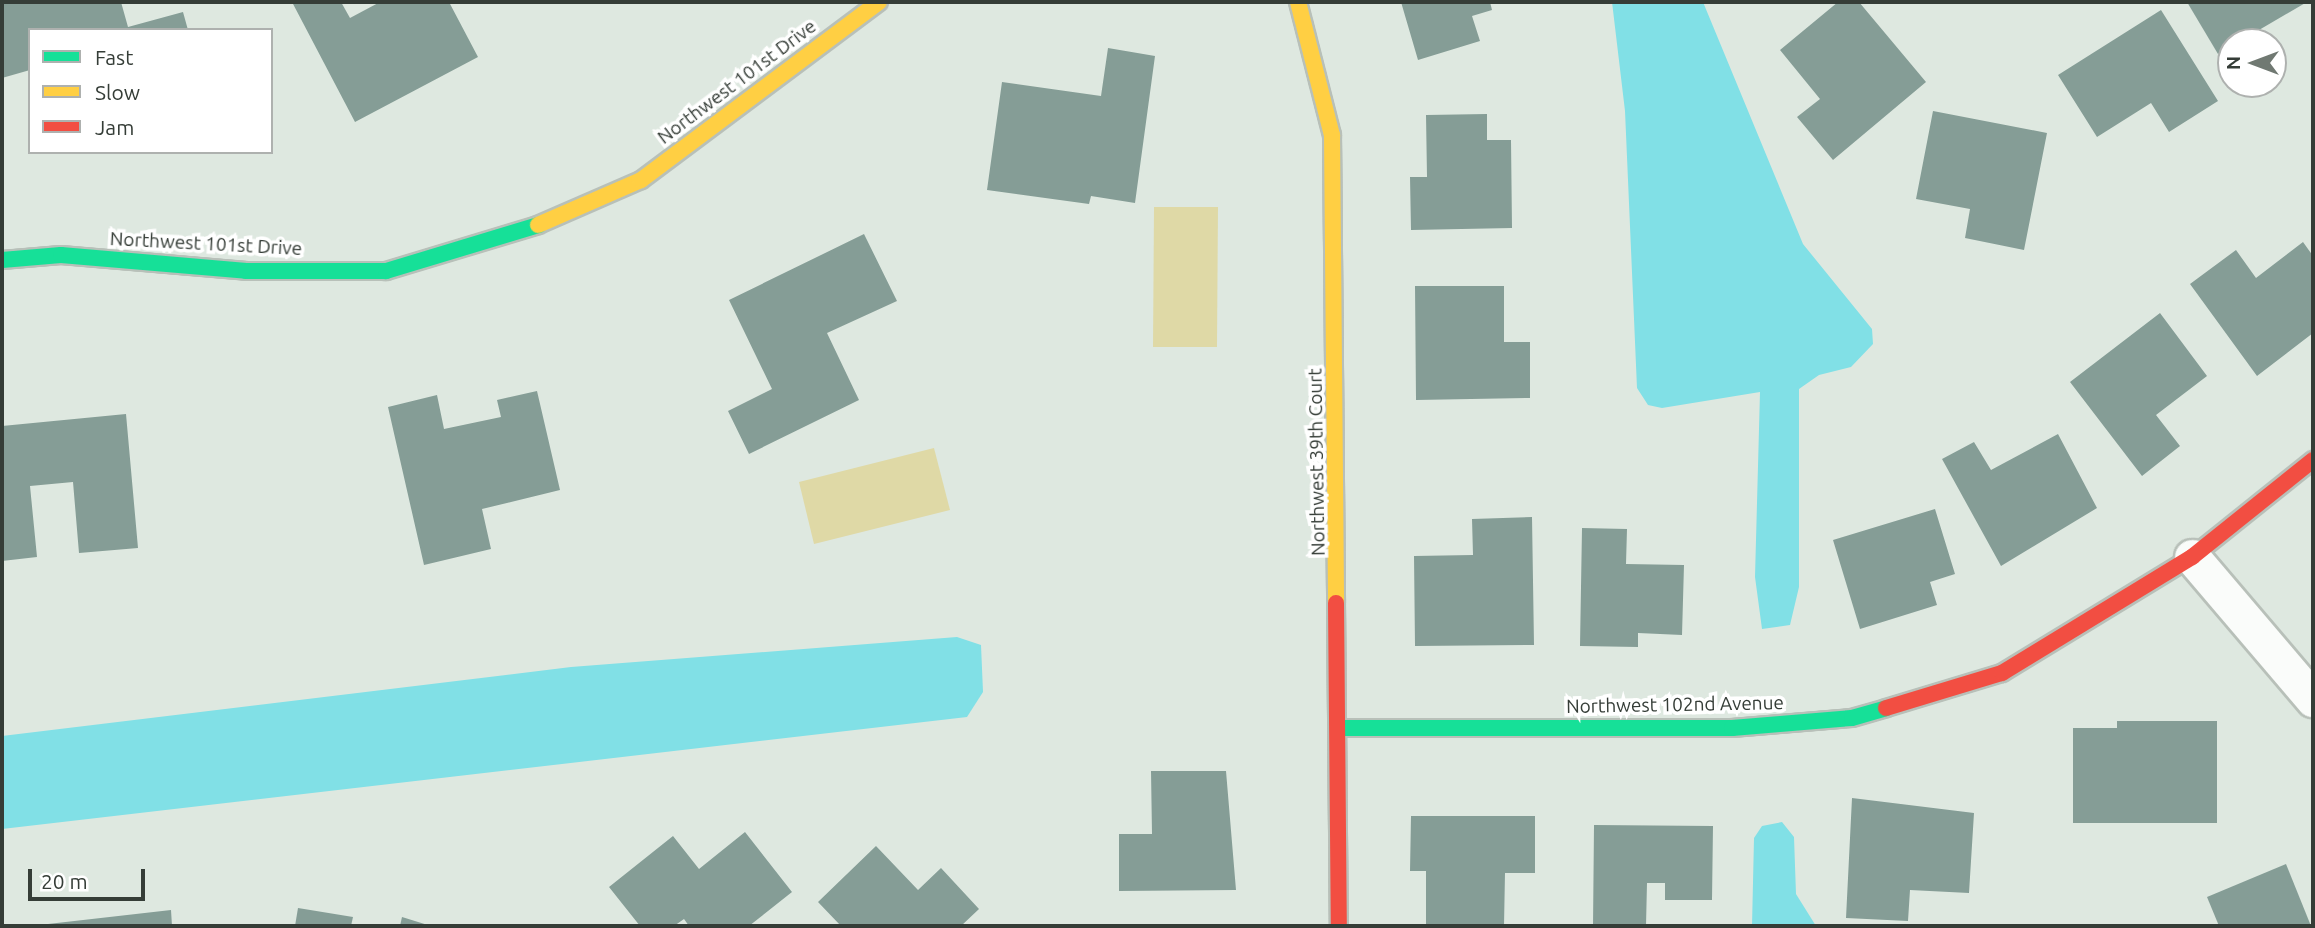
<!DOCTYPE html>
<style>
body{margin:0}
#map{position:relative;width:2315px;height:928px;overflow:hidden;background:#dee8e0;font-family:Ubuntu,sans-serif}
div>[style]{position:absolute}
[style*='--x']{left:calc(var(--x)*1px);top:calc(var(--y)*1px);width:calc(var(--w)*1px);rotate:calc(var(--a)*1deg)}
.green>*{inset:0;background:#dfd9a6}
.water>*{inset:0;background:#81e0e6}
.building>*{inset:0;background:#859d96}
.roads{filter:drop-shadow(2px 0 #b8c0b9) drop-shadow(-2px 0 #b8c0b9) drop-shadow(0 2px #b8c0b9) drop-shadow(0 -2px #b8c0b9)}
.street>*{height:35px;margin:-17.5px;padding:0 17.5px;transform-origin:17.5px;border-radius:17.5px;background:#fafcfa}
.fast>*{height:16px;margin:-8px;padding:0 8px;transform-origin:8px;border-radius:8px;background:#16e098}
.slow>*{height:16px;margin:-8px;padding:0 8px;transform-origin:8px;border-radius:8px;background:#ffcf43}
.jam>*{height:16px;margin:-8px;padding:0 8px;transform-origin:8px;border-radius:8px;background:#f24e42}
span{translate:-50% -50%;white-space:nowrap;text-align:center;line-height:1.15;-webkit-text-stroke:7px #fff;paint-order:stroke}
.street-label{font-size:19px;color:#353d37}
.frame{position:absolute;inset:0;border:4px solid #353d37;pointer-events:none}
.legend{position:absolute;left:28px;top:28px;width:245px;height:126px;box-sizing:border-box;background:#fff;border:2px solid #aeb1af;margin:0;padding:9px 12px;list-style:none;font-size:21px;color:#353d37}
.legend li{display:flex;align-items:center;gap:14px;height:35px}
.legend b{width:35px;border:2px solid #aeb1af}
.north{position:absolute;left:2217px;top:28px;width:70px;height:70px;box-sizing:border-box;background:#fff;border:2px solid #aeb1af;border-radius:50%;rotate:270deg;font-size:19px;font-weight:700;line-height:28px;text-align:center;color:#353d37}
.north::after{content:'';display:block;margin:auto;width:24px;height:32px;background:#707972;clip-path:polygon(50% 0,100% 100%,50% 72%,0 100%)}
.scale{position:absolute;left:28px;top:869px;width:117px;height:32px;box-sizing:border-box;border:4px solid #353d37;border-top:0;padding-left:9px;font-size:21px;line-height:24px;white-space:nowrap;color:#353d37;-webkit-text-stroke:5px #fff;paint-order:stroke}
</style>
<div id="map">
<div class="green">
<div style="clip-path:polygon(1154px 207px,1218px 207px,1217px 347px,1153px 347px)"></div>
<div style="clip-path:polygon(934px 448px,950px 510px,814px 544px,799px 482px)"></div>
</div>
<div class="water">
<div style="clip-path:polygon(1612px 2px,1703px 2px,1803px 244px,1872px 329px,1873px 344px,1851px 367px,1819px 375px,1799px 389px,1799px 587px,1790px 625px,1762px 629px,1755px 577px,1760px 392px,1662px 408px,1648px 405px,1637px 388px,1625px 111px)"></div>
<div style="clip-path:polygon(957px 637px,981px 645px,983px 692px,967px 717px,2px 829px,2px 736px,571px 667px)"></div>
<div style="clip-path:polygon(1782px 822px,1794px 837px,1796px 894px,1816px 926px,1752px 926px,1754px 838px,1762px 826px)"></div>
</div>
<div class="building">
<div style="clip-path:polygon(2px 2px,121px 2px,128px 27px,183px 12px,188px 30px,30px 30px,30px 70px,2px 78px)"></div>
<div style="clip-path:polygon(292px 2px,341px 2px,350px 18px,380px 2px,449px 2px,478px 57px,355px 122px)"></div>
<div style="clip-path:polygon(1401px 2px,1490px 2px,1492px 10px,1472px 16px,1480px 41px,1418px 60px)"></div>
<div style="clip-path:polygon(1838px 2px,1859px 2px,1926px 82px,1833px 160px,1797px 117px,1820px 99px,1780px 50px)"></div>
<div style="clip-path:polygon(2187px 2px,2307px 2px,2218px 54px)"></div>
<div style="clip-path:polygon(2161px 10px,2218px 101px,2169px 132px,2151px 103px,2097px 137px,2058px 75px)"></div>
<div style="clip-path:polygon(1108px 48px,1155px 56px,1135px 203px,1091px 196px,1089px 204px,987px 190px,1002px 82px,1101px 96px)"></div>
<div style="clip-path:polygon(1933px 111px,2047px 133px,2024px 250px,1965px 238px,1970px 209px,1916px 199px)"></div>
<div style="clip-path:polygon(1487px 114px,1487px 140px,1511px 140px,1512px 228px,1411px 230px,1410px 177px,1427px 177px,1426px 115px)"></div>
<div style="clip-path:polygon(864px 234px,897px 301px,827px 333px,859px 400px,749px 454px,728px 411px,772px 389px,729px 300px)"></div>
<div style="clip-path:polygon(2303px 242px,2313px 256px,2313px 333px,2257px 376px,2190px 284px,2236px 250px,2256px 278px)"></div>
<div style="clip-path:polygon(1415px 286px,1504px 286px,1504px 342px,1530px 342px,1530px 398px,1416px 400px)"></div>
<div style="clip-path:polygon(2160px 313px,2207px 376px,2156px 415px,2180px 446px,2142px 476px,2070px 382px)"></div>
<div style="clip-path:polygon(537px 391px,560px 490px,482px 509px,491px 549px,424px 565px,388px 407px,437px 395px,444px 429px,501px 417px,497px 400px)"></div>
<div style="clip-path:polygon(126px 414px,138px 548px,79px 553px,73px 482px,30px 486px,37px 557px,2px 561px,2px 426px)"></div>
<div style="clip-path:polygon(2058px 434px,2097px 508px,2001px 566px,1942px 459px,1974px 442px,1991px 470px)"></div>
<div style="clip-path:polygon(1935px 509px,1955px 574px,1930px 582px,1937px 605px,1860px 629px,1833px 540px)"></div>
<div style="clip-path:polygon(1532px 517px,1534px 645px,1415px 646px,1414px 556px,1473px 555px,1472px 519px)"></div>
<div style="clip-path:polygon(1582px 528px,1627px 529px,1626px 564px,1684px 565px,1682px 635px,1638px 633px,1638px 647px,1580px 646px)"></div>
<div style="clip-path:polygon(2117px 721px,2217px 721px,2217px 823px,2073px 823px,2073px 728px,2117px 728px)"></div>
<div style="clip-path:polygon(1151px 771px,1226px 771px,1236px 890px,1119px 891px,1119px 834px,1152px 834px)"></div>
<div style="clip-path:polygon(1852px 798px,1974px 813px,1969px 893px,1910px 890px,1908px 921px,1846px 918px)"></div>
<div style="clip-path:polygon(1411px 816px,1535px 816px,1535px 873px,1505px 873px,1504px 926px,1426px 926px,1426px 871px,1410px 871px)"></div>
<div style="clip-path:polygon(1594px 825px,1713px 826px,1712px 900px,1665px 900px,1665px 883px,1647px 883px,1646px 926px,1593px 926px)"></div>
<div style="clip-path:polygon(745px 832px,792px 892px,749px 926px,689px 926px,684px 919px,674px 926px,640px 926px,609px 887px,673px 836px,699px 869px)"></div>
<div style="clip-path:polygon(876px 846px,918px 890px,941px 868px,979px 909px,961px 926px,841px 926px,818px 902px)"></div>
<div style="clip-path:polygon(2286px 864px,2311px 926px,2219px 926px,2207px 897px)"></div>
<div style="clip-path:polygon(298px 908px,353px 917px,351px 926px,295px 926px)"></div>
<div style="clip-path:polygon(171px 910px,172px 926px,48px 926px,48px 924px)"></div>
<div style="clip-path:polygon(402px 917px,431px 926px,400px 926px)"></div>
</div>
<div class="roads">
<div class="street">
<div style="--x:2192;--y:557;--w:187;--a:49.6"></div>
</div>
<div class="fast">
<div style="--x:2;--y:260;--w:59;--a:-4.8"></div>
<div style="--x:61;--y:255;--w:186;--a:4.9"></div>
<div style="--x:246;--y:271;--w:140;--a:0"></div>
<div style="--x:386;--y:271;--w:159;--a:-16.8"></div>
<div style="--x:1342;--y:728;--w:390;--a:0"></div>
<div style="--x:1732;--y:728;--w:120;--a:-4.8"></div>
<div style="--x:1852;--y:718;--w:35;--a:-16"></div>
</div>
<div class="slow">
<div style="--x:1298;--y:2;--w:137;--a:75.7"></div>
<div style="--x:1332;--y:135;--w:468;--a:89.5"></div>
<div style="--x:538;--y:225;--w:112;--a:-23.6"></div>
<div style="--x:641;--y:180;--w:297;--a:-36.8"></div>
</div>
<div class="jam">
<div style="--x:1336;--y:603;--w:323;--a:89.5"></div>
<div style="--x:1886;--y:708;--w:121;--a:-16.8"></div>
<div style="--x:2002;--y:673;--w:223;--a:-31.4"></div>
<div style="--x:2192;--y:557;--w:155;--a:-38.7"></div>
</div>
</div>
<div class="street-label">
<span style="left:737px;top:82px;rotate:-37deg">Northwest 101st Drive</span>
<span style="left:206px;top:244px;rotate:3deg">Northwest 101st Drive</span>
<span style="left:1317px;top:462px;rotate:-91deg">Northwest 39th Court</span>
<span style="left:1675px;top:705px;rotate:-1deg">Northwest 102nd Avenue</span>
</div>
<div class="frame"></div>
<ul class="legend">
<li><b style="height:9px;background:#16e098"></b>Fast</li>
<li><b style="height:9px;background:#ffcf43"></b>Slow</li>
<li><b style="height:9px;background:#f24e42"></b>Jam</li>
</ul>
<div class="north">N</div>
<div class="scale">20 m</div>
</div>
